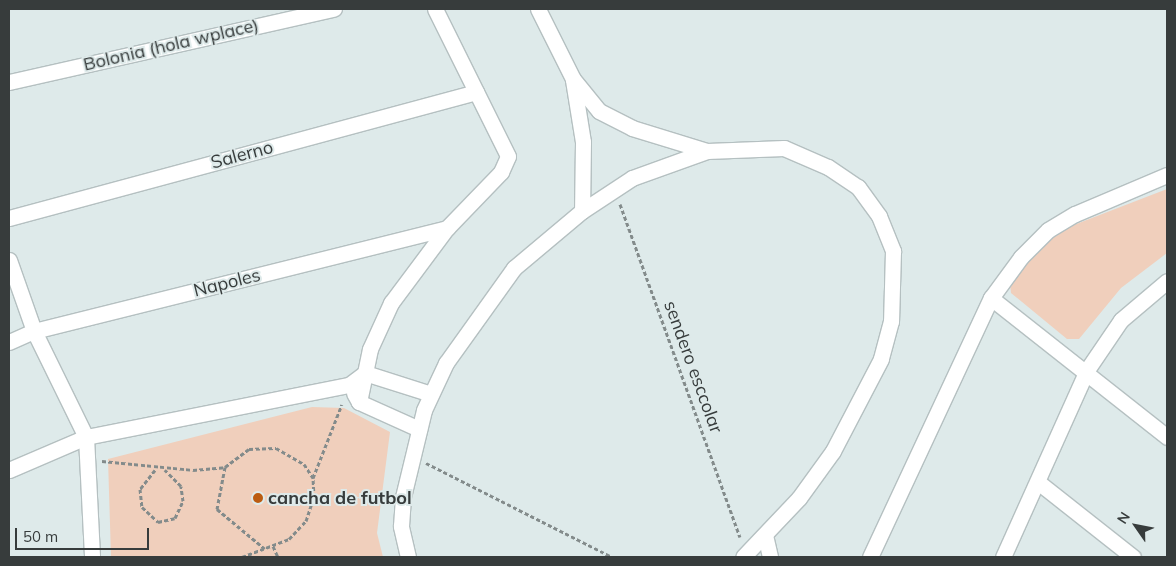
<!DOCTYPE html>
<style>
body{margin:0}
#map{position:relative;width:1176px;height:566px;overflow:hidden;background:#deeaea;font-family:Mulish,sans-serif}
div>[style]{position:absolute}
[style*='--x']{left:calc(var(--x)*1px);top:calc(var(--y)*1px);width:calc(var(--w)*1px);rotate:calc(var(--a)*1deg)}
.green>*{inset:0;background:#f0cfbc}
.path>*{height:3px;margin-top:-1.5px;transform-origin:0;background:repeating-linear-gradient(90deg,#838b8b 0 4px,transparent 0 6.5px)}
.roads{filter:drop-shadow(1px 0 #b5c0c1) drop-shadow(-1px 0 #b5c0c1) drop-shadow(0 1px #b5c0c1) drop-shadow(0 -1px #b5c0c1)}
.street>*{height:15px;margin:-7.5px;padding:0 7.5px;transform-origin:7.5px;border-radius:7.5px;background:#fff}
.dots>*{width:14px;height:14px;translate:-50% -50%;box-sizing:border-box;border:2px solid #deeaea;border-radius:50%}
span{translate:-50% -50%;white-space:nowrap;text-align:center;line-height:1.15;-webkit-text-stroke:4px #deeaea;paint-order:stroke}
.street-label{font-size:18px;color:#373c3c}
.poi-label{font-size:18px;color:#373c3c;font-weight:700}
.left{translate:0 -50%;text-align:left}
.frame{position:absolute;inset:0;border:10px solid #373c3c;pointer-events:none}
.north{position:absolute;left:1111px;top:501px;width:50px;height:50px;-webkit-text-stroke:4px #deeaea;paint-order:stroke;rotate:303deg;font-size:14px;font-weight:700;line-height:20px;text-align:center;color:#373c3c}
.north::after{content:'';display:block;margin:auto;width:18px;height:22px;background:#373c3c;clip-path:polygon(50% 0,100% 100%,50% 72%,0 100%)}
.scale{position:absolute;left:15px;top:528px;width:134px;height:22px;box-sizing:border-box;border:2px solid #373c3c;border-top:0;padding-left:6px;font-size:15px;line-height:18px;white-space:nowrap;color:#373c3c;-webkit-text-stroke:4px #deeaea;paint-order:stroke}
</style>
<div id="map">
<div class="green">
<div style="clip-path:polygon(1167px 189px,1167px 253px,1121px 288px,1079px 339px,1067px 339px,1011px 293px,1010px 283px,1031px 254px,1066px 228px)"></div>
<div style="clip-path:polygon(312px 407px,344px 408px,390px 432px,377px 533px,383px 557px,111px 557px,108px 459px)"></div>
</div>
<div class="path">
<div style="--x:620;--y:204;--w:354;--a:70.2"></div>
<div style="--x:102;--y:461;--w:91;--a:5.6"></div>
<div style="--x:193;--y:470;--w:32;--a:-5"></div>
<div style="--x:225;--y:467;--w:30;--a:-37"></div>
<div style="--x:249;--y:449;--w:27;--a:-2"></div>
<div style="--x:276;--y:448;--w:32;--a:30"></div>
<div style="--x:304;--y:464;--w:17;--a:57"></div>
<div style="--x:426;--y:463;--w:208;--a:26.8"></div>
<div style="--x:225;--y:467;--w:43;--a:100.8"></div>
<div style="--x:217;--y:509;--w:62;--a:39.8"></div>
<div style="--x:155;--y:470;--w:24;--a:128"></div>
<div style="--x:140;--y:489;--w:18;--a:84"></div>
<div style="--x:142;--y:507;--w:22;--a:43"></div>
<div style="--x:158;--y:522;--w:17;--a:-13"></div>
<div style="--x:175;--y:518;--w:19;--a:-65"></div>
<div style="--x:183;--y:501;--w:15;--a:-98"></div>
<div style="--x:181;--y:486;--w:23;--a:-135"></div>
<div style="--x:273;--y:546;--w:12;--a:66"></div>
<div style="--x:242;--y:557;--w:50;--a:-21"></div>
<div style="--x:289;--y:539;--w:25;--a:-47"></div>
<div style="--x:306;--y:521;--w:25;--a:-72"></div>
<div style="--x:314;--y:497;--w:19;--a:-93"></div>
<div style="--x:313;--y:478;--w:79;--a:-68.6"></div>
</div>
<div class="roads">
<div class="street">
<div style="--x:538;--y:9;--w:78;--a:63.4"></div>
<div style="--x:573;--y:79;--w:41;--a:50.9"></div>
<div style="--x:599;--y:111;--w:37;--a:27"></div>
<div style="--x:632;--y:128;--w:78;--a:17"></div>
<div style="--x:573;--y:80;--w:63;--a:80.8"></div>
<div style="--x:583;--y:142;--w:69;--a:90.8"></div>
<div style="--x:9;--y:82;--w:333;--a:-12.7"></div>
<div style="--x:9;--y:218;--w:484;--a:-15.1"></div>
<div style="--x:9;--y:260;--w:75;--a:70.6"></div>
<div style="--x:34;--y:331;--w:118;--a:63.9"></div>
<div style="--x:86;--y:437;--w:268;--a:-11.2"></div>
<div style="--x:349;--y:385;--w:20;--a:-37"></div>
<div style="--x:991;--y:298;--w:224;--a:38.3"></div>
<div style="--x:9;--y:342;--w:27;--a:-24"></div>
<div style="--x:34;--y:331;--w:426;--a:-14"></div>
<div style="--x:365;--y:373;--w:69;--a:17.7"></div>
<div style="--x:354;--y:393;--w:10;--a:61"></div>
<div style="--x:359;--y:402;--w:66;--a:24.2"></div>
<div style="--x:359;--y:402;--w:54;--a:-78.3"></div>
<div style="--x:370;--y:349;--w:51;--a:-65.5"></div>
<div style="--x:391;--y:303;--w:94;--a:-53.3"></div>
<div style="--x:447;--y:228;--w:78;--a:-46"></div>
<div style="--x:501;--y:172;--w:17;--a:-66"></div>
<div style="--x:508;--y:156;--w:164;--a:-116.4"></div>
<div style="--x:9;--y:470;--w:84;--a:-23.2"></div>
<div style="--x:86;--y:437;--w:120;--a:87.1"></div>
<div style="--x:1038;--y:482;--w:121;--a:38.3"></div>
<div style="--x:765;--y:535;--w:23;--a:77"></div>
<div style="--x:408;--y:557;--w:32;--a:-103"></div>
<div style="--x:401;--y:526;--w:29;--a:-86"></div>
<div style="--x:403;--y:497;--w:89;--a:-76.4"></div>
<div style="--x:424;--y:410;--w:52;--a:-64.9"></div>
<div style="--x:446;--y:363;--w:117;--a:-54.4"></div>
<div style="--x:514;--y:268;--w:89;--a:-40"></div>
<div style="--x:582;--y:211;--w:60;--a:-33.4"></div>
<div style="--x:632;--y:178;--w:80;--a:-19.8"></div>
<div style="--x:707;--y:151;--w:77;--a:-2.2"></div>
<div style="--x:784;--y:148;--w:48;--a:23.4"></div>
<div style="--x:828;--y:167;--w:36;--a:34"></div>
<div style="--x:858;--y:187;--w:36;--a:54"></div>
<div style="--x:879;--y:216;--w:38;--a:68"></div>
<div style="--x:893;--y:251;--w:70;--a:91.6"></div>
<div style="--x:891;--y:321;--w:39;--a:105"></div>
<div style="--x:881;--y:359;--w:104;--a:117.6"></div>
<div style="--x:833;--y:451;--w:58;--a:125.9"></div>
<div style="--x:799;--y:498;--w:81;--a:133.5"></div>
<div style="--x:870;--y:557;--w:286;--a:-65"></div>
<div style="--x:991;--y:298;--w:51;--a:-53.8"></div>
<div style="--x:1021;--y:257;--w:38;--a:-45"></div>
<div style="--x:1048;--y:230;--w:31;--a:-31"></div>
<div style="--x:1075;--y:214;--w:100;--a:-23"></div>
<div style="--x:1003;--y:557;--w:205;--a:-65.8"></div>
<div style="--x:1087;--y:370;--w:60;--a:-55.8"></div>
<div style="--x:1121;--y:320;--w:60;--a:-40.3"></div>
</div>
</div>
<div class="dots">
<div style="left:258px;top:498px;background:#bb5c12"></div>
</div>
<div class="street-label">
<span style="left:171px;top:45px;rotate:-13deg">Bolonia (hola wplace)</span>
<span style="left:242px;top:155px;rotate:-15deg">Salerno</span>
<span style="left:227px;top:283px;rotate:-14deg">Napoles</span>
<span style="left:693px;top:367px;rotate:70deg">sendero esccolar</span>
</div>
<div class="poi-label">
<span class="left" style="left:268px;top:498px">cancha de futbol</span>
</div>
<div class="frame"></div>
<div class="north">N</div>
<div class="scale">50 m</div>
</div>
